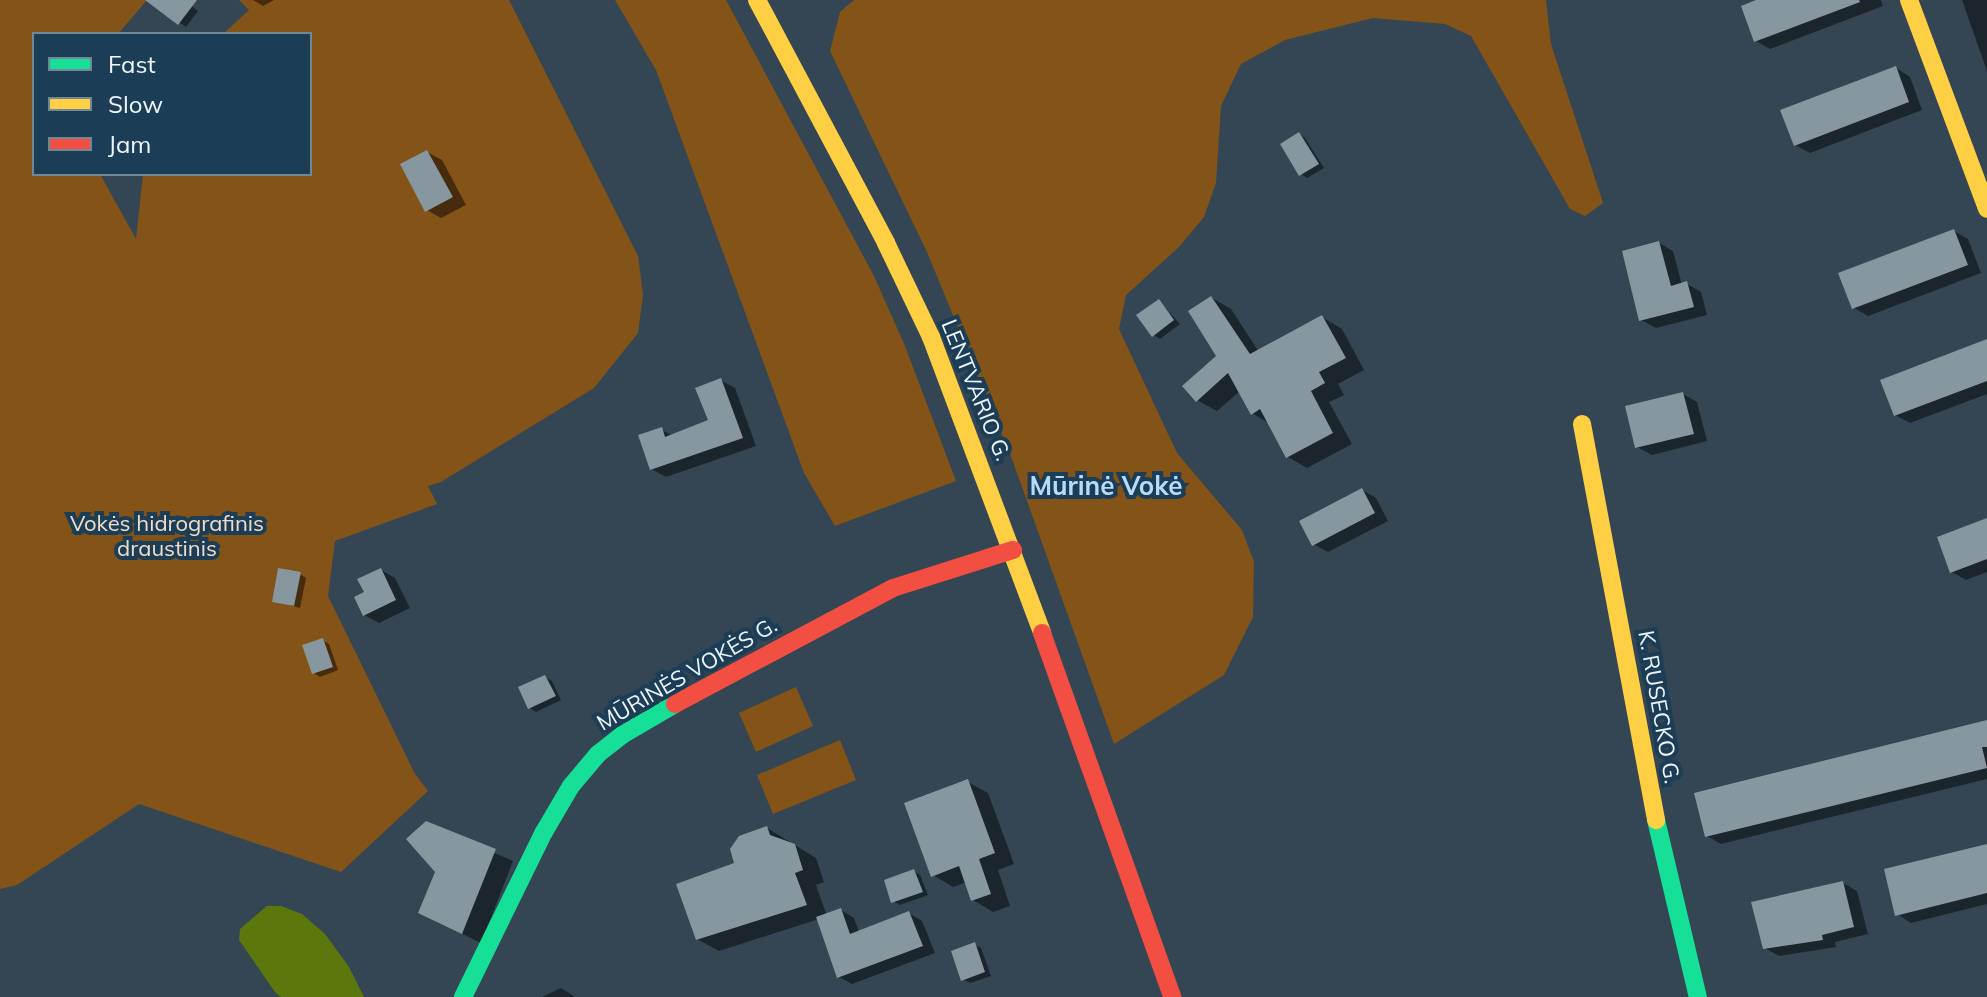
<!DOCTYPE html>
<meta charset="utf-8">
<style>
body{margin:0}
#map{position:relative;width:1987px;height:997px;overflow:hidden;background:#344654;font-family:Mulish,sans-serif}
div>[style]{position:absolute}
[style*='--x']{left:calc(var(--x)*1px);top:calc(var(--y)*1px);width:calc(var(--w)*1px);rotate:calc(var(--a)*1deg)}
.green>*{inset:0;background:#835317}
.water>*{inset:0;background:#5c780c}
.shadow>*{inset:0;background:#0007}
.building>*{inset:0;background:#8697a0}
.fast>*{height:18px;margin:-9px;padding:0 9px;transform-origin:9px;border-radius:9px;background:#16e098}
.slow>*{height:18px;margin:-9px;padding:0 9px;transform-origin:9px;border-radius:9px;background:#ffcf43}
.jam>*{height:18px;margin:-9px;padding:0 9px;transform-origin:9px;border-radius:9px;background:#f24e42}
span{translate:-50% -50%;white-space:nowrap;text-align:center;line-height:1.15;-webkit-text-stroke:8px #1c3d56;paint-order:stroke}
.street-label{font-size:22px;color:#eef5fb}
.park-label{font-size:22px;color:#f0dcc9}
.quarter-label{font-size:26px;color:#b6dbfb;font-weight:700}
.legend{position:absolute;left:32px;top:32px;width:280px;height:144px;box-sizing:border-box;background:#1c3d56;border:2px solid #708798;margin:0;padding:10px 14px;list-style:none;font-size:24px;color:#eef5fb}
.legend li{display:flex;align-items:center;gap:16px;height:40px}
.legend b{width:40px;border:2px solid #708798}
</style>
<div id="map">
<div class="green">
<div style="clip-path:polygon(0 0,147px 0,118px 34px,34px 34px,34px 174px,100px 174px,136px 239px,143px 174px,310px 174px,310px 34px,223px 34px,249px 10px,239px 0,509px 0,638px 256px,643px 295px,638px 333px,594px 388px,441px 482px,428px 486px,437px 504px,335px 541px,328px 596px,415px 774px,428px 791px,341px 872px,139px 804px,17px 885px,0 889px)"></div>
<div style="clip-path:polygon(615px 0,726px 0,874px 276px,905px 346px,956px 481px,835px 526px,804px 473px,656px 70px)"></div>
<div style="clip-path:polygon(854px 0,1546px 0,1551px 44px,1603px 203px,1585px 216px,1570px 209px,1471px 36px,1445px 24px,1373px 18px,1285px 40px,1241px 64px,1221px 106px,1216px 183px,1204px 217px,1179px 247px,1126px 295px,1119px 329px,1177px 453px,1242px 530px,1254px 562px,1253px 617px,1224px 675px,1114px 744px,1012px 459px,927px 252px,830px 51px,840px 12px)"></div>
<div style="clip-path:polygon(796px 687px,813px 726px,756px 752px,739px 713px)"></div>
<div style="clip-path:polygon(840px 740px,856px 780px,773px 814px,757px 775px)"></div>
</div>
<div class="water">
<div style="clip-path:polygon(267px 906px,281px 906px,302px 914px,325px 934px,349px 967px,364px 997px,281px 997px,275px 992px,239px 940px,240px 929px)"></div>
</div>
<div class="shadow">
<div style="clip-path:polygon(170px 0,184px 0,198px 11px,186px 27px,162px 10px)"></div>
<div style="clip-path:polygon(253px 0,274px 0,263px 6px)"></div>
<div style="clip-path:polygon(1762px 0,1881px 0,1883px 6px,1770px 49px,1756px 41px)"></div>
<div style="clip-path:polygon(1962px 0,1987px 0,1987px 71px)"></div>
<div style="clip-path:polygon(1896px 68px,1910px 77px,1922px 110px,1810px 153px,1795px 145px)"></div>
<div style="clip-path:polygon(1299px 134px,1305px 138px,1324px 168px,1307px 178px,1301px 174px)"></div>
<div style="clip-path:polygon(427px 152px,442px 160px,466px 205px,441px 218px,427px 210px)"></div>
<div style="clip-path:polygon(1954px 231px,1968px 239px,1981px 273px,1868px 316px,1854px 308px)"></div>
<div style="clip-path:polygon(1659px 243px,1673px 251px,1682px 285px,1687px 284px,1701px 292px,1707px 315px,1656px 328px,1641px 320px)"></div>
<div style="clip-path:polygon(1212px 298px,1231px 309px,1259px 352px,1322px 317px,1342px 329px,1364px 370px,1338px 384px,1344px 395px,1329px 402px,1352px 444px,1307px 468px,1288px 457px,1270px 424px,1252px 413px,1240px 391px,1217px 411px,1197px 400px,1219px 356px)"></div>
<div style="clip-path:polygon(1159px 301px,1180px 324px,1160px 339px,1154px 335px)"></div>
<div style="clip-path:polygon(1987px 341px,1987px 394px,1910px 423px,1895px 415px)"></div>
<div style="clip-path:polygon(720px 380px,735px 388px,756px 446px,666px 477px,651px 469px,662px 430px,673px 436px,710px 421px)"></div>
<div style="clip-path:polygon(1683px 394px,1697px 402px,1707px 441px,1652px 455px,1637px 447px)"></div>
<div style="clip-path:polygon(1362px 490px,1376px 498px,1388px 521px,1328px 552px,1313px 544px)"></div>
<div style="clip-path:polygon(1987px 520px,1987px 572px,1966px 580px,1952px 572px)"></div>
<div style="clip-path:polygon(381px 570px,395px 578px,410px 608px,379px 623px,364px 615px,367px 593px)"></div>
<div style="clip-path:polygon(300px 574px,306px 578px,300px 608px,275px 601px)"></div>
<div style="clip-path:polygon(322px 640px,329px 644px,338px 670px,320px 677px,314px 673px)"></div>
<div style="clip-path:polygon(545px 677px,552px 681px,561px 700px,536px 712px,530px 708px)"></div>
<div style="clip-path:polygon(1987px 732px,1987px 779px,1721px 844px,1707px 836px)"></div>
<div style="clip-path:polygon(968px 782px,988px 793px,1014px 864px,998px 870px,1010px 906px,993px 912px,973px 900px,967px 882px,953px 887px,933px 875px)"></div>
<div style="clip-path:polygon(427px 823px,513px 861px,481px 943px,439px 922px,437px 872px)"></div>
<div style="clip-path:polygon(767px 828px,816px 858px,824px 882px,816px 885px,827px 916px,841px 910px,854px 918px,859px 932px,909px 913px,922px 921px,935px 953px,852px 984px,839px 977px,819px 919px,719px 951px,697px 939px,737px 864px)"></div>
<div style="clip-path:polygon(1987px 846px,1987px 904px,1911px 923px,1897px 914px)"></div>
<div style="clip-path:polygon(914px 871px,920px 875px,928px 895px,900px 905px,893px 901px)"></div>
<div style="clip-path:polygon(1843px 883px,1857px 891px,1868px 934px,1835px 942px,1836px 947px,1779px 956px,1765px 948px)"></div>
<div style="clip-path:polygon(975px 945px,981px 948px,991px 976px,970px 983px,963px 979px)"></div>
<div style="clip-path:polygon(561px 988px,575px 997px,542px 997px)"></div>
</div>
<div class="building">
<div style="clip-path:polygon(145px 0,197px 0,178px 25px)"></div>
<div style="clip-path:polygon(1756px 0,1859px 0,1860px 2px,1754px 42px,1741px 6px)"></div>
<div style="clip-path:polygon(1896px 66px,1909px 102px,1794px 146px,1780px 110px)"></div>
<div style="clip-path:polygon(1299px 132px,1319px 164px,1299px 176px,1280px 144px)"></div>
<div style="clip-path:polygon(427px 150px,453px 197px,425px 212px,400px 164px)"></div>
<div style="clip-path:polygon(1954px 229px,1968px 265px,1852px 309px,1838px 273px)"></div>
<div style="clip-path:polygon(1659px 241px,1671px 286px,1687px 281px,1694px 307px,1639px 321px,1622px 251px)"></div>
<div style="clip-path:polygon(1211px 296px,1250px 354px,1322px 315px,1346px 358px,1319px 372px,1325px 383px,1311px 391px,1333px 433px,1286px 458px,1260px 409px,1251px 415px,1228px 373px,1196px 402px,1182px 386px,1216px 356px,1188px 311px)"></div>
<div style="clip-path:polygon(1159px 299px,1174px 320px,1152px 337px,1136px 315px)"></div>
<div style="clip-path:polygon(1987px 339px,1987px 381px,1894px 416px,1880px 380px)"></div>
<div style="clip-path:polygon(721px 378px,743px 438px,650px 470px,638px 435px,662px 427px,665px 437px,708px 420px,695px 388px)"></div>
<div style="clip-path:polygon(1683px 392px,1694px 434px,1635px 448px,1625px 406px)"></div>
<div style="clip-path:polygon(1362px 488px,1375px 513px,1312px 546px,1299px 521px)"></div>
<div style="clip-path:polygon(1987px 518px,1987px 559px,1950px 573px,1937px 537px)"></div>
<div style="clip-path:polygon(278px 568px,301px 572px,294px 606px,272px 602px)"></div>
<div style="clip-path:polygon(381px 568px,396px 600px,363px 616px,354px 597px,364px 592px,357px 579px)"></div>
<div style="clip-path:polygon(323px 638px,333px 667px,312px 674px,302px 645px)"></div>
<div style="clip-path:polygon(545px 675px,556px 696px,528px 709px,518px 687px)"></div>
<div style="clip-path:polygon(1987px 720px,1987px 747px,1982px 747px,1987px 768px,1705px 837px,1694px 793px)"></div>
<div style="clip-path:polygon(968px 779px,995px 853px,979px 859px,991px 894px,971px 901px,959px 866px,931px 877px,904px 803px)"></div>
<div style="clip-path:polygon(426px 821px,496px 849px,462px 934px,418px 913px,435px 872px,406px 839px)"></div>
<div style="clip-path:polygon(767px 826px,770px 835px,795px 844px,803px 870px,795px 873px,807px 905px,696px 940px,676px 884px,734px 863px,730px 849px,739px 836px)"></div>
<div style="clip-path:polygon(1987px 844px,1987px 893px,1895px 916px,1884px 869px)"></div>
<div style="clip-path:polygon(914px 869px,923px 892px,891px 903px,884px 880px)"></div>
<div style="clip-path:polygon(1843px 881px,1854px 927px,1822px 935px,1823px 940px,1763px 949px,1751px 902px)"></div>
<div style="clip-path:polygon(841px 908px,850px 934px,909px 911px,923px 946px,837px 978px,816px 917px)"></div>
<div style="clip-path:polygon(975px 942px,985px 972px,961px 981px,951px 951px)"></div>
</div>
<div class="fast">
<div style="--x:1656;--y:820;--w:182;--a:76.7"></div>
<div style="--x:463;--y:997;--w:184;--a:-63.9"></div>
<div style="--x:544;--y:832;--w:53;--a:-59.6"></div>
<div style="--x:571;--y:786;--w:42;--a:-49.8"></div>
<div style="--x:598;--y:754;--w:31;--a:-38"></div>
<div style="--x:622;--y:735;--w:61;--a:-30.3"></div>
</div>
<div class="slow">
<div style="--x:757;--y:0;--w:275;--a:62"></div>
<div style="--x:886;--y:243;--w:104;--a:64.4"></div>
<div style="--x:931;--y:337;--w:316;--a:69.4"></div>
<div style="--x:1909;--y:0;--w:223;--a:69.5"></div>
<div style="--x:1582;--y:424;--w:403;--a:79.4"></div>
</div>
<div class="jam">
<div style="--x:1042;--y:633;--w:387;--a:70.3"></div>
<div style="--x:675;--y:704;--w:247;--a:-28"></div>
<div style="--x:893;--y:588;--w:126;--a:-17.6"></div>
</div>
<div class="street-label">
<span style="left:976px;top:390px;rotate:68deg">LENTVARIO G.</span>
<span style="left:687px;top:674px;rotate:-30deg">MŪRINĖS VOKĖS G.</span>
<span style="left:1659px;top:707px;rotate:80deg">K. RUSECKO G.</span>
</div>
<div class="park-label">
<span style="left:167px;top:536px">Vokės hidrografinis<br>draustinis</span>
</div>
<div class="quarter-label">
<span style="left:1106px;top:486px">Mūrinė Vokė</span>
</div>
<ul class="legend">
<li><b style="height:10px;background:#16e098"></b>Fast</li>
<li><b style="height:10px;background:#ffcf43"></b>Slow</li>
<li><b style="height:10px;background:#f24e42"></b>Jam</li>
</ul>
</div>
